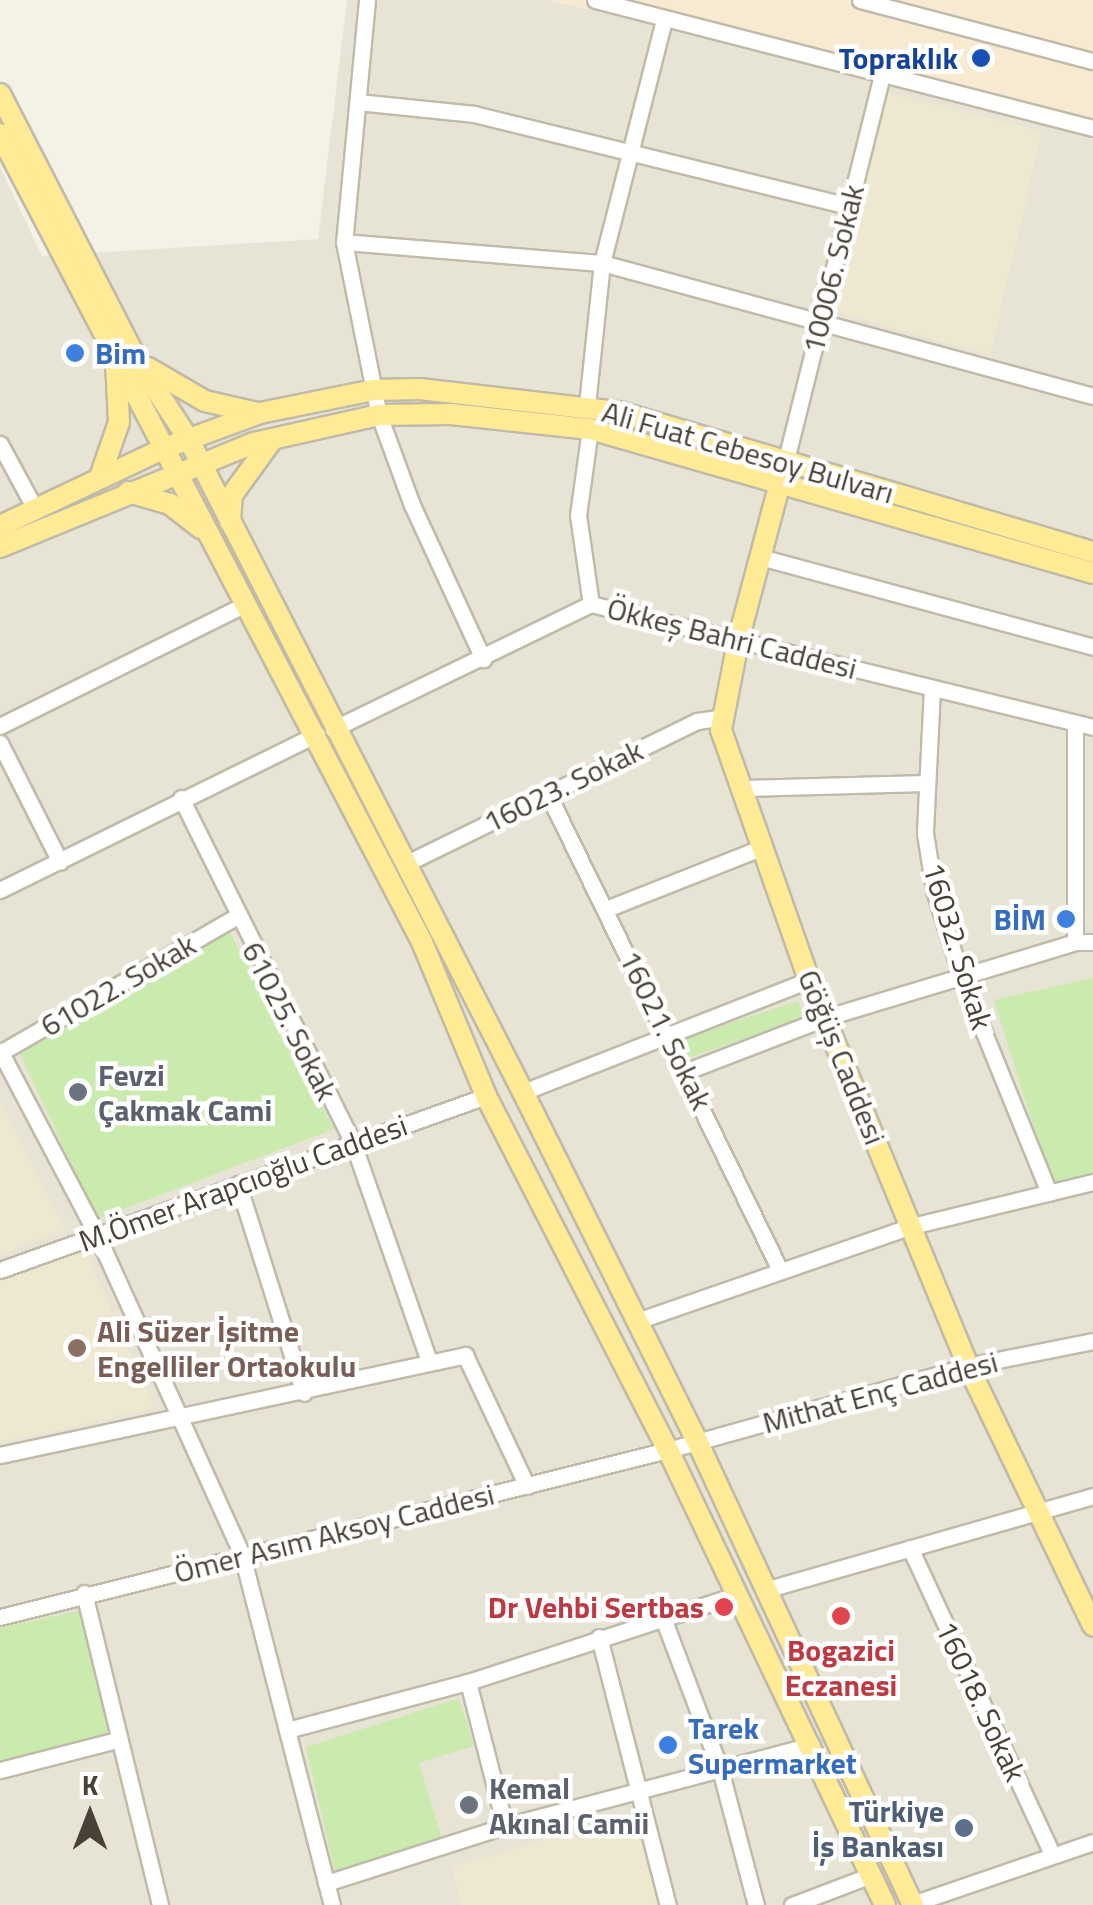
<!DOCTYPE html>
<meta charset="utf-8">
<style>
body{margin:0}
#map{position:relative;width:1093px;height:1905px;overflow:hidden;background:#f4f1e7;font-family:"Titillium Web",sans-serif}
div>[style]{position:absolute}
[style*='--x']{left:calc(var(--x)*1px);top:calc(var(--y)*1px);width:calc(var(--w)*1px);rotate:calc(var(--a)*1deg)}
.residential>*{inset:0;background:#e8e4d5}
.commercial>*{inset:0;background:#f7ead1}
.education>*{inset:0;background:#eee8d0}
.green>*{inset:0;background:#caeaae}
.roads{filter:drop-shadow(2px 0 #c0baa9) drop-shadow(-2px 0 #c0baa9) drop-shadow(0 2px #c0baa9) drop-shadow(0 -2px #c0baa9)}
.minor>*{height:15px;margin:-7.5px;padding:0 7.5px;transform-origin:7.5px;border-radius:7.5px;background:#fff}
.major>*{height:20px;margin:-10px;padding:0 10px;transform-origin:10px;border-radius:10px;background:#ffea95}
.dots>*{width:28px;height:28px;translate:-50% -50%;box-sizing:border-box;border:5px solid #fff;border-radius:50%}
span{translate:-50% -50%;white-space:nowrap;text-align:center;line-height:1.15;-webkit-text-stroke:9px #fff;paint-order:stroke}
.transit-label{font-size:30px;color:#164399;font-weight:700}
.right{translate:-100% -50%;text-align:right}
.street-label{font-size:30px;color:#484236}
.shop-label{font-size:30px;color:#366cbe;font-weight:700}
.left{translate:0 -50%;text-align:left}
.worship-label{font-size:30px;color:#5b616d;font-weight:700}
.education-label{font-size:30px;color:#785e54;font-weight:700}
.health-label{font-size:30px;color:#be3a42;font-weight:700}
.service-label{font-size:30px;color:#4e5e75;font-weight:700}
.north{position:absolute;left:40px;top:1765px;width:100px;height:100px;-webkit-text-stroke:8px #fff;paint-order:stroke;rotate:0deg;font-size:28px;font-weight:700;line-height:40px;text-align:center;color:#484236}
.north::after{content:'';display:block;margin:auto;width:35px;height:45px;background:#484236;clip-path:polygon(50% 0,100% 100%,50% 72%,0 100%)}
</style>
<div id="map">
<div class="residential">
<div style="clip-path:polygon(347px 0,548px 0,1093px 126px,1093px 1905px,0 1905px,0 167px,42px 256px,318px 239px)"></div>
</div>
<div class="commercial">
<div style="clip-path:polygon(548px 0,1093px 0,1093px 126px)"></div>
</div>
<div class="education">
<div style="clip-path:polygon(883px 92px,1042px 131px,990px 355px,832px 311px)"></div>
<div style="clip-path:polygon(0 1101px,65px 1230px,0 1254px)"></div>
<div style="clip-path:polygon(84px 1248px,154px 1408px,0 1443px,0 1280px)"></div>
<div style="clip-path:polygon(632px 1813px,659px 1905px,461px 1905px,453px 1867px)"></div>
</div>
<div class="green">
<div style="clip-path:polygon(229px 931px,334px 1129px,97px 1219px,20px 1054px)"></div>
<div style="clip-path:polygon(1093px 978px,1093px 1173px,1051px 1183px,994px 1000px)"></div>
<div style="clip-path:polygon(798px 1001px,805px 1018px,687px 1058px,681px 1039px)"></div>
<div style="clip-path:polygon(82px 1610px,110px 1736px,0 1760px,0 1628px)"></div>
<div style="clip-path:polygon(459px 1698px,474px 1746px,419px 1763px,443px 1842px,335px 1873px,306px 1747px)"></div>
</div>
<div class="roads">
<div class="minor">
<div style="--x:367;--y:0;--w:243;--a:95.4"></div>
<div style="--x:344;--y:242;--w:177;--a:78.6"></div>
<div style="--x:379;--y:415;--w:96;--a:69.9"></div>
<div style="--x:412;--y:505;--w:170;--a:65.2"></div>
<div style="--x:595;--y:0;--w:514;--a:14.41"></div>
<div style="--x:860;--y:0;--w:241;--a:14.7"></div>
<div style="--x:358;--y:102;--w:117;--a:5.9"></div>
<div style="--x:474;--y:114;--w:386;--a:13.8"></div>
<div style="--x:344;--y:242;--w:259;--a:4.7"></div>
<div style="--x:602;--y:263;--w:509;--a:15.16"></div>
<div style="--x:587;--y:405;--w:143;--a:-84"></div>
<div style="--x:602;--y:263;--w:251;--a:-75.7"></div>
<div style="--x:590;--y:429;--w:87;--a:97.9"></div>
<div style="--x:578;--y:515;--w:90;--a:81.7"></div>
<div style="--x:0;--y:444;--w:72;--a:61.6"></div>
<div style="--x:785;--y:464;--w:402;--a:-76"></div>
<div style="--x:760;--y:557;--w:345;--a:15.1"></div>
<div style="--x:932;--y:688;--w:145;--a:92.8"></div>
<div style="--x:925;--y:833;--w:58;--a:81"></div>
<div style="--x:934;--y:890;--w:90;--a:72.6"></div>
<div style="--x:961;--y:976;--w:234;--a:67.9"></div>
<div style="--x:1075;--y:723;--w:219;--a:90"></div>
<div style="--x:0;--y:726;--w:275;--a:-26.4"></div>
<div style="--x:333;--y:729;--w:287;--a:-25.9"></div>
<div style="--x:591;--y:604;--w:517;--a:13.77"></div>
<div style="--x:0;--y:743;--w:133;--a:63.2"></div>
<div style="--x:743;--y:788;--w:183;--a:-1.6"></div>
<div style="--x:548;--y:794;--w:527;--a:64.02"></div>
<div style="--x:181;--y:798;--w:385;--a:63.5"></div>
<div style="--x:353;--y:1143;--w:231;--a:70.8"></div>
<div style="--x:405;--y:864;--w:325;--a:-26.1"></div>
<div style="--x:697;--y:721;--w:27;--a:-8"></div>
<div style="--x:0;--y:890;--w:353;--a:-26.2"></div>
<div style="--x:606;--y:909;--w:169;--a:-21.5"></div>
<div style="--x:0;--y:1051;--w:208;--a:62.2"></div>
<div style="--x:97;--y:1235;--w:351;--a:65.6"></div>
<div style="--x:242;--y:1555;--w:361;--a:75.6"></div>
<div style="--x:0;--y:1053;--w:272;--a:-30"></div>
<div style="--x:687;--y:1071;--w:147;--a:-21.1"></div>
<div style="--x:824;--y:1018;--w:262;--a:-16.8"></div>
<div style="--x:1075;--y:942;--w:18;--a:0"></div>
<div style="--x:523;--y:1092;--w:307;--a:-21.4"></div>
<div style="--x:238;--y:1184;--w:219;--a:72.5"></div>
<div style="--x:0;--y:1270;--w:516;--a:-19.7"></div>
<div style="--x:637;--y:1321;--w:291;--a:-19.1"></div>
<div style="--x:912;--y:1226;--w:186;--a:-13.7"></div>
<div style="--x:0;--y:1455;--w:476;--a:-12.1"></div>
<div style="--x:465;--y:1355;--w:145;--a:64.7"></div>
<div style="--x:910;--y:1548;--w:337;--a:65.1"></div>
<div style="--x:765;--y:1590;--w:341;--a:-16"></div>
<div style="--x:84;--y:1593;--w:321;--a:76.3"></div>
<div style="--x:0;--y:1617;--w:689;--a:-14.04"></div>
<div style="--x:668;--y:1450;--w:312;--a:-15.6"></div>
<div style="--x:968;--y:1366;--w:127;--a:-11.3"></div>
<div style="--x:663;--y:1618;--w:161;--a:69.3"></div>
<div style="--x:720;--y:1769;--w:141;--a:75.2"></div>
<div style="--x:599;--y:1637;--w:277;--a:75.6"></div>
<div style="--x:468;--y:1682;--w:149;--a:75.6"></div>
<div style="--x:287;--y:1730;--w:187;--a:-14.9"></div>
<div style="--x:468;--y:1682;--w:281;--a:-18"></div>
<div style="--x:0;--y:1770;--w:121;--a:-14.4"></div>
<div style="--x:326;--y:1883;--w:188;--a:-17.7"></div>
<div style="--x:505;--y:1826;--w:317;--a:-14.8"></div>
<div style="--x:912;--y:1904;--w:191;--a:-18.9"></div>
<div style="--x:792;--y:1905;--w:85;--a:-20.8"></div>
</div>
<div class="major">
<div style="--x:0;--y:94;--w:298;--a:62.8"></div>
<div style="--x:136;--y:359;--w:97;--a:56.8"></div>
<div style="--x:189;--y:440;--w:733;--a:62.88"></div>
<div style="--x:523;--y:1092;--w:390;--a:63.5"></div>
<div style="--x:697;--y:1441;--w:512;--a:65.04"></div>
<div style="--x:0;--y:134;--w:912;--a:62.42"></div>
<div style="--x:422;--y:942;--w:167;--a:67.4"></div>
<div style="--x:486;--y:1096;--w:398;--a:62.8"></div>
<div style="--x:668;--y:1450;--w:504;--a:64.5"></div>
<div style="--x:148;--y:368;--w:66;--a:30.1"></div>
<div style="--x:205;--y:401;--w:54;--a:12.8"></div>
<div style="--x:785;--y:464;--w:179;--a:104.9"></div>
<div style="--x:739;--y:637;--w:95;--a:101"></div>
<div style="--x:721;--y:730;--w:265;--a:70.6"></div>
<div style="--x:809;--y:980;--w:417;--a:67.6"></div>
<div style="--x:968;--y:1366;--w:288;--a:64.3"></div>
<div style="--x:100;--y:477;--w:58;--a:-70.9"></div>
<div style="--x:119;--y:422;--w:59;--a:-92.9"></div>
<div style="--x:128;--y:492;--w:44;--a:15.9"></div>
<div style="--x:170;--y:504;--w:39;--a:38"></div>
<div style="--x:230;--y:522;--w:27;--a:-86"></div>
<div style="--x:232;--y:495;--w:68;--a:-54"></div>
<div style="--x:0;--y:526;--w:183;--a:-25.3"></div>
<div style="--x:165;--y:448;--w:101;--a:-20.2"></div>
<div style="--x:260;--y:413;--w:116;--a:-11.4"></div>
<div style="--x:374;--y:390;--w:46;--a:-1.2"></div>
<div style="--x:420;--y:389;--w:201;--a:6.6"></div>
<div style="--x:620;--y:412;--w:493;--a:16.5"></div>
<div style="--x:0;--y:547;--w:274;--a:-22.3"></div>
<div style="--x:254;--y:443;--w:128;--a:-12.6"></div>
<div style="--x:379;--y:415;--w:72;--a:-0.8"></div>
<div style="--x:451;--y:414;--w:140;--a:6.2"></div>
<div style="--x:590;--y:429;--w:523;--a:15.98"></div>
</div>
</div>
<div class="dots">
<div style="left:981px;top:58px;background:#1a4fb4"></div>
<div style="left:75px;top:353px;background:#3f7fe0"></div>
<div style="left:1066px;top:919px;background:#3f7fe0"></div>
<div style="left:78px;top:1092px;background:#6b7280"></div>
<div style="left:77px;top:1348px;background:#8d6e63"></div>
<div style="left:724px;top:1607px;background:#e0444e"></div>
<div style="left:841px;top:1616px;background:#e0444e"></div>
<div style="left:668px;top:1745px;background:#3f7fe0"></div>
<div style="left:469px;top:1805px;background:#6b7280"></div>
<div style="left:964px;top:1828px;background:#5c6f8a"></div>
</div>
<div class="transit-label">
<span class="right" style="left:958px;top:58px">Topraklık</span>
</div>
<div class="street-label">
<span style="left:833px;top:269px;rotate:-76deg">10006. Sokak</span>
<span style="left:748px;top:452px;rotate:16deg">Ali Fuat Cebesoy Bulvarı</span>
<span style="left:732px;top:638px;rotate:14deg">Ökkeş Bahri Caddesi</span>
<span style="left:563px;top:786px;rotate:-26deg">16023. Sokak</span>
<span style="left:958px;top:946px;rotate:73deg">16032. Sokak</span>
<span style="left:118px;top:985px;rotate:-30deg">61022. Sokak</span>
<span style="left:290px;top:1021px;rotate:63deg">61025. Sokak</span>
<span style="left:666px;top:1030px;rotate:64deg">16021. Sokak</span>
<span style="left:842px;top:1057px;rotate:68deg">Göğüş Caddesi</span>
<span style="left:243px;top:1183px;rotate:-20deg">M.Ömer Arapcıoğlu Caddesi</span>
<span style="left:880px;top:1392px;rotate:-15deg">Mithat Enç Caddesi</span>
<span style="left:334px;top:1533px;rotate:-14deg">Ömer Asım Aksoy Caddesi</span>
<span style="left:981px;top:1701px;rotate:65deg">16018. Sokak</span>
</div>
<div class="shop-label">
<span class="left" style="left:95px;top:353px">Bim</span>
<span class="right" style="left:1046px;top:919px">BİM</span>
<span class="left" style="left:688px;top:1745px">Tarek<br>Supermarket</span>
</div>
<div class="worship-label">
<span class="left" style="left:98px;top:1092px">Fevzi<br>Çakmak Cami</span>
<span class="left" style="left:489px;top:1805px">Kemal<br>Akınal Camii</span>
</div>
<div class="education-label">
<span class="left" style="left:97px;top:1348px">Ali Süzer İşitme<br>Engelliler Ortaokulu</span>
</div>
<div class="health-label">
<span class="right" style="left:704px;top:1607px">Dr Vehbi Sertbas</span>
<span style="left:841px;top:1667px">Bogazici<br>Eczanesi</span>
</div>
<div class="service-label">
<span class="right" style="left:944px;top:1828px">Türkiye<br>İş Bankası</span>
</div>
<div class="north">K</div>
</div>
